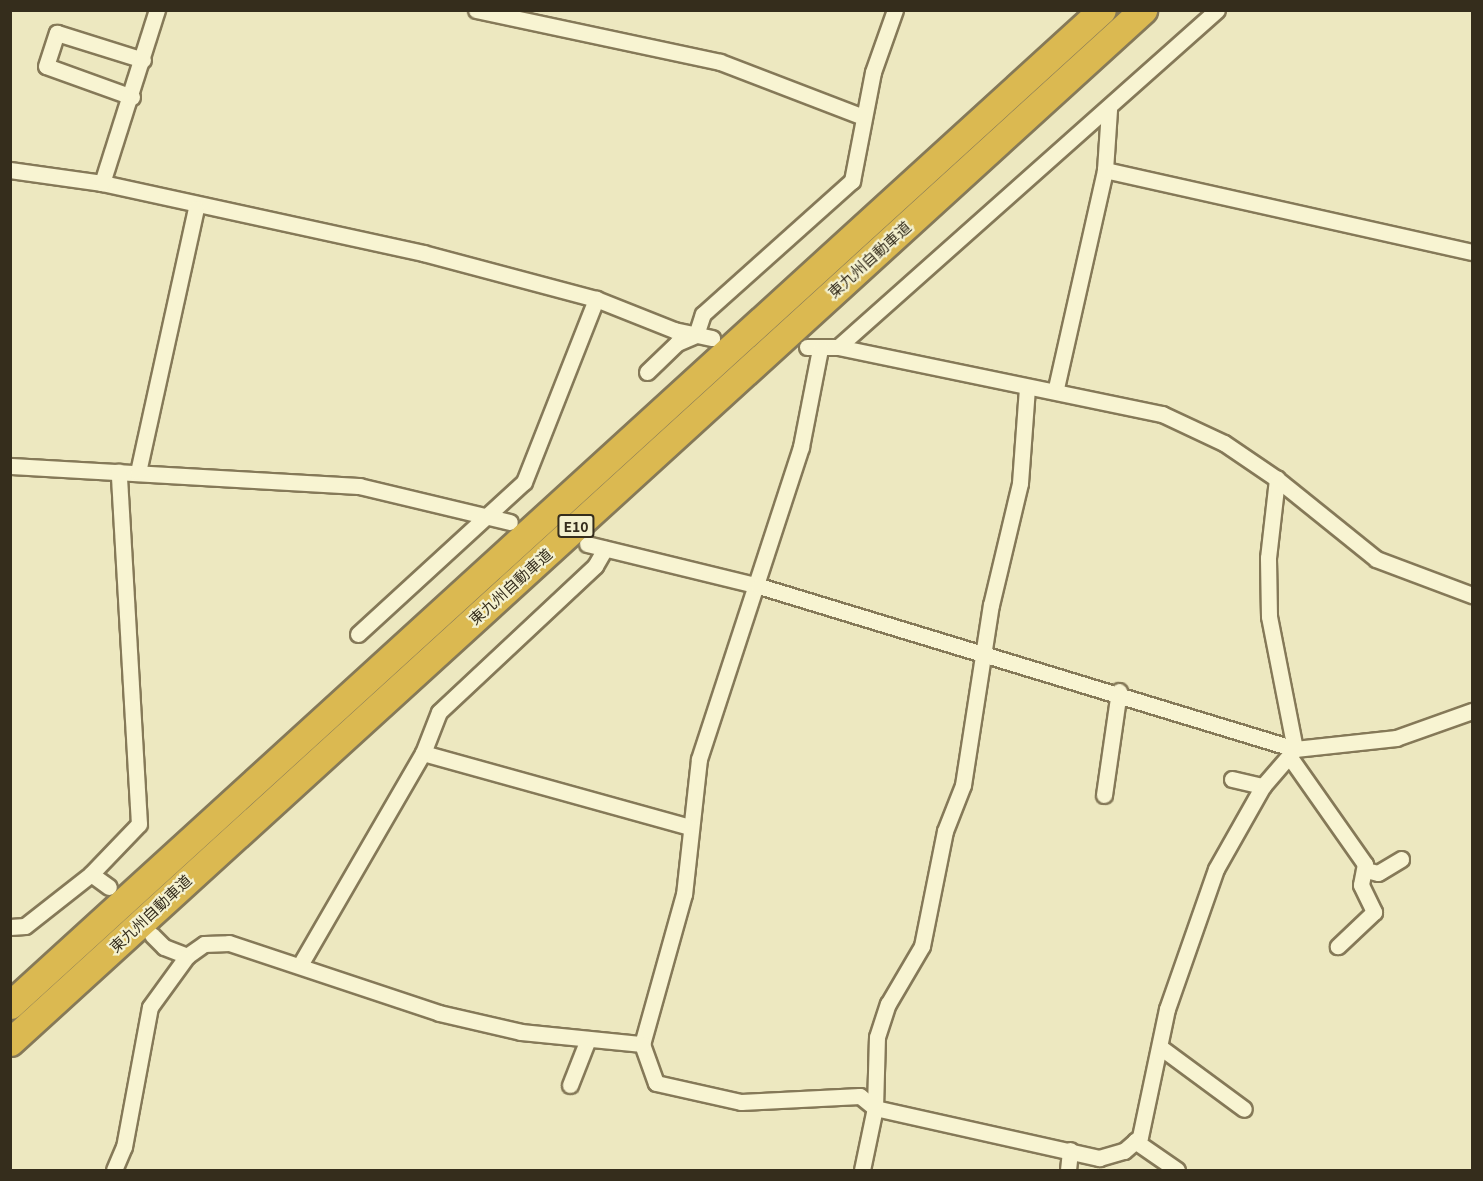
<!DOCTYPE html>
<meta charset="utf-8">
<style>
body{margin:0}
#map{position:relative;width:1483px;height:1181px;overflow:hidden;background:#ede8c0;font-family:Georgia,"Noto Sans JP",serif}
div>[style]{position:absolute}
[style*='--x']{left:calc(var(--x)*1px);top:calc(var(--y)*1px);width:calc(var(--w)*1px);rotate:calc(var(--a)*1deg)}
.roads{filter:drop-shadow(2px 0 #857958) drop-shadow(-2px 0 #857958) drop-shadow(0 2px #857958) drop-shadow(0 -2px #857958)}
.minor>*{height:15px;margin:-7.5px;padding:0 7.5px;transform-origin:7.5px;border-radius:7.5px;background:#f8f4d2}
.motorway>*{height:27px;margin:-13.5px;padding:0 13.5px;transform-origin:13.5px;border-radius:13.5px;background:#dbb951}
span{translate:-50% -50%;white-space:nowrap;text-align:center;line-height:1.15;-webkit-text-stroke:4.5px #f4f1cf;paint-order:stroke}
.shield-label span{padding:2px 4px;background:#f4f1cf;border:2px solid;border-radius:4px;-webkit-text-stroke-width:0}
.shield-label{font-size:14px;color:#352d1c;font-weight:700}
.street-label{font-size:15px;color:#352d1c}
.frame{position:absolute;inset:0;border:12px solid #352d1c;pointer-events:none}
</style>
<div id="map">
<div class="roads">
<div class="minor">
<div style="--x:476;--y:10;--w:249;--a:12"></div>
<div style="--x:720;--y:62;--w:153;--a:21"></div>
<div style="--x:132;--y:97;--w:91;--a:-160.2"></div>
<div style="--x:46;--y:66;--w:35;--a:-72"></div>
<div style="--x:57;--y:33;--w:90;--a:17.4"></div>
<div style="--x:10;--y:170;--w:93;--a:8"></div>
<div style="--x:102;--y:183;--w:329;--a:12.3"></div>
<div style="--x:423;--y:253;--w:179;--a:14.9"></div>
<div style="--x:596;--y:299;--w:84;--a:21.7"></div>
<div style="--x:674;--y:330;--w:39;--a:12"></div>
<div style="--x:1105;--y:170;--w:376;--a:12.6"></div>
<div style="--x:102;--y:183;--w:182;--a:-72.4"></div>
<div style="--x:807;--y:347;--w:31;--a:0"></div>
<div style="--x:838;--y:347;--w:331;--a:11.7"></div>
<div style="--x:1162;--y:414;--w:68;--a:25.1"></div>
<div style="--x:1224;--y:443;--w:64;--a:34.2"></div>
<div style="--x:1277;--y:479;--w:127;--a:38.9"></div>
<div style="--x:1376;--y:559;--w:103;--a:20.6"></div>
<div style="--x:838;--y:347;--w:507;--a:-41.64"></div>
<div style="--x:820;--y:349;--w:100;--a:101"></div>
<div style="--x:801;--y:447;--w:328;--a:108.1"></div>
<div style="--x:699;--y:759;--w:136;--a:96.3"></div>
<div style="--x:684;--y:894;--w:156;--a:105.6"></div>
<div style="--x:642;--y:1044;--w:41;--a:70.3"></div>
<div style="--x:656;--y:1083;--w:87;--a:12.6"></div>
<div style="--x:741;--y:1102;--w:119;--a:-2.9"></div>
<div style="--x:860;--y:1096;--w:19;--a:39"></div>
<div style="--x:875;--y:1108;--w:230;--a:12.6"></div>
<div style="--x:1099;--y:1158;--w:26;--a:-16"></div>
<div style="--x:1124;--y:1151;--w:21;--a:-41"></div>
<div style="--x:1140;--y:1137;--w:131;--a:-78.1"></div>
<div style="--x:1167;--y:1009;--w:148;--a:-70.7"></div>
<div style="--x:1216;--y:869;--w:95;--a:-60.5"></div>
<div style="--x:1263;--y:786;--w:49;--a:-49.1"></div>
<div style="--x:1295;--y:749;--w:136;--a:-101.1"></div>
<div style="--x:1269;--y:616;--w:58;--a:-91"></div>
<div style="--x:1268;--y:558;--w:80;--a:-83.5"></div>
<div style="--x:647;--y:372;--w:42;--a:-44"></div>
<div style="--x:677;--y:343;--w:21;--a:-23"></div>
<div style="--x:696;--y:335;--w:22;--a:-72"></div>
<div style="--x:703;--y:314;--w:200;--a:-41.8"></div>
<div style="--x:852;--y:181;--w:111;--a:-79.1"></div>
<div style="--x:873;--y:72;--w:66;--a:-70.5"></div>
<div style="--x:1056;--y:388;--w:223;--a:-77.3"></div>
<div style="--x:1105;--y:170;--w:61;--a:-86.2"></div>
<div style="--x:10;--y:466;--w:350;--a:3.3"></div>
<div style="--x:359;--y:486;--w:155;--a:13.4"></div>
<div style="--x:138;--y:472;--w:270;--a:-77.6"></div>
<div style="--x:587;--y:544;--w:177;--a:13.7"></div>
<div style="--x:759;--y:586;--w:560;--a:16.91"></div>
<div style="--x:1295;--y:749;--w:102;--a:-6.2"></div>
<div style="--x:1396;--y:738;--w:81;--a:-19.6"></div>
<div style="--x:358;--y:634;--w:225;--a:-42.5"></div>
<div style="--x:524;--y:482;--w:197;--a:-68.5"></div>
<div style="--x:423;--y:753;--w:274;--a:15.5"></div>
<div style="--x:1289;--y:756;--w:132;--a:54.9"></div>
<div style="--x:1365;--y:864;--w:21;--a:101"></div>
<div style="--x:1361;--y:885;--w:30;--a:64"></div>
<div style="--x:1374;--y:912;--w:50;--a:136.6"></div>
<div style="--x:1232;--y:779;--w:32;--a:13"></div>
<div style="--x:1104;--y:795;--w:105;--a:-81.8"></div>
<div style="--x:1366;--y:870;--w:12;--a:14"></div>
<div style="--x:1378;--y:873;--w:27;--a:-31"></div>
<div style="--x:91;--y:874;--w:22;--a:36"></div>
<div style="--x:10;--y:927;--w:15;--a:-4"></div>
<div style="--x:25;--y:926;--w:84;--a:-38.2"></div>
<div style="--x:91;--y:874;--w:69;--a:-46.2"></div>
<div style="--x:139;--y:824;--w:353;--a:-93.3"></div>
<div style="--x:152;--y:935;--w:17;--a:45"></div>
<div style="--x:164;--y:947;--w:25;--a:21"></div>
<div style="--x:300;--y:965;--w:245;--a:-59.9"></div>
<div style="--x:423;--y:753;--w:44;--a:-68.7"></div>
<div style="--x:439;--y:712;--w:214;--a:-43.1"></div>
<div style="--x:595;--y:566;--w:20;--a:-60"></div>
<div style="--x:1160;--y:1047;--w:104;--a:36.4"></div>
<div style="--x:570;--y:1085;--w:49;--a:-68.6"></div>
<div style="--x:1135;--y:1141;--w:51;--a:34.6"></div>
<div style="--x:114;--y:1170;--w:25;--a:-67"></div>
<div style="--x:124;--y:1147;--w:142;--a:-79.5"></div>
<div style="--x:150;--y:1007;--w:63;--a:-54"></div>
<div style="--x:187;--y:956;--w:21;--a:-35"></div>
<div style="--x:204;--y:944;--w:25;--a:-2"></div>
<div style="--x:229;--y:943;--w:221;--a:18.4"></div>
<div style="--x:439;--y:1013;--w:84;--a:13"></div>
<div style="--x:521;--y:1032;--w:122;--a:5.7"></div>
<div style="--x:862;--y:1170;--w:63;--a:-78.2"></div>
<div style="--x:875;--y:1108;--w:71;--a:-88.4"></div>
<div style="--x:877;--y:1037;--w:35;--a:-72"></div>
<div style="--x:888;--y:1004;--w:67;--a:-59.6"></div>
<div style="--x:922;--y:946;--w:117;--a:-78.7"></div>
<div style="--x:945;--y:831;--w:49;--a:-68.6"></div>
<div style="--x:963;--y:785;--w:182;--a:-81.2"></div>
<div style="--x:991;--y:605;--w:125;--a:-76.6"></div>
<div style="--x:1020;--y:483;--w:95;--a:-85.8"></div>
<div style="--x:1068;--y:1170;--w:20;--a:-84"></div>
</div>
<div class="motorway">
<div style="--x:10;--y:1005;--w:1477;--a:-42.34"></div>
<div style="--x:10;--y:1042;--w:1533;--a:-42.33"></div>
</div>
</div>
<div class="shield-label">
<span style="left:576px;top:526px">E10</span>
</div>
<div class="street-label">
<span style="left:869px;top:259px;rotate:-42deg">東九州自動車道</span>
<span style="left:510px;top:586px;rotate:-42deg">東九州自動車道</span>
<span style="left:150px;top:913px;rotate:-43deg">東九州自動車道</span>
</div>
<div class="frame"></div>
</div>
